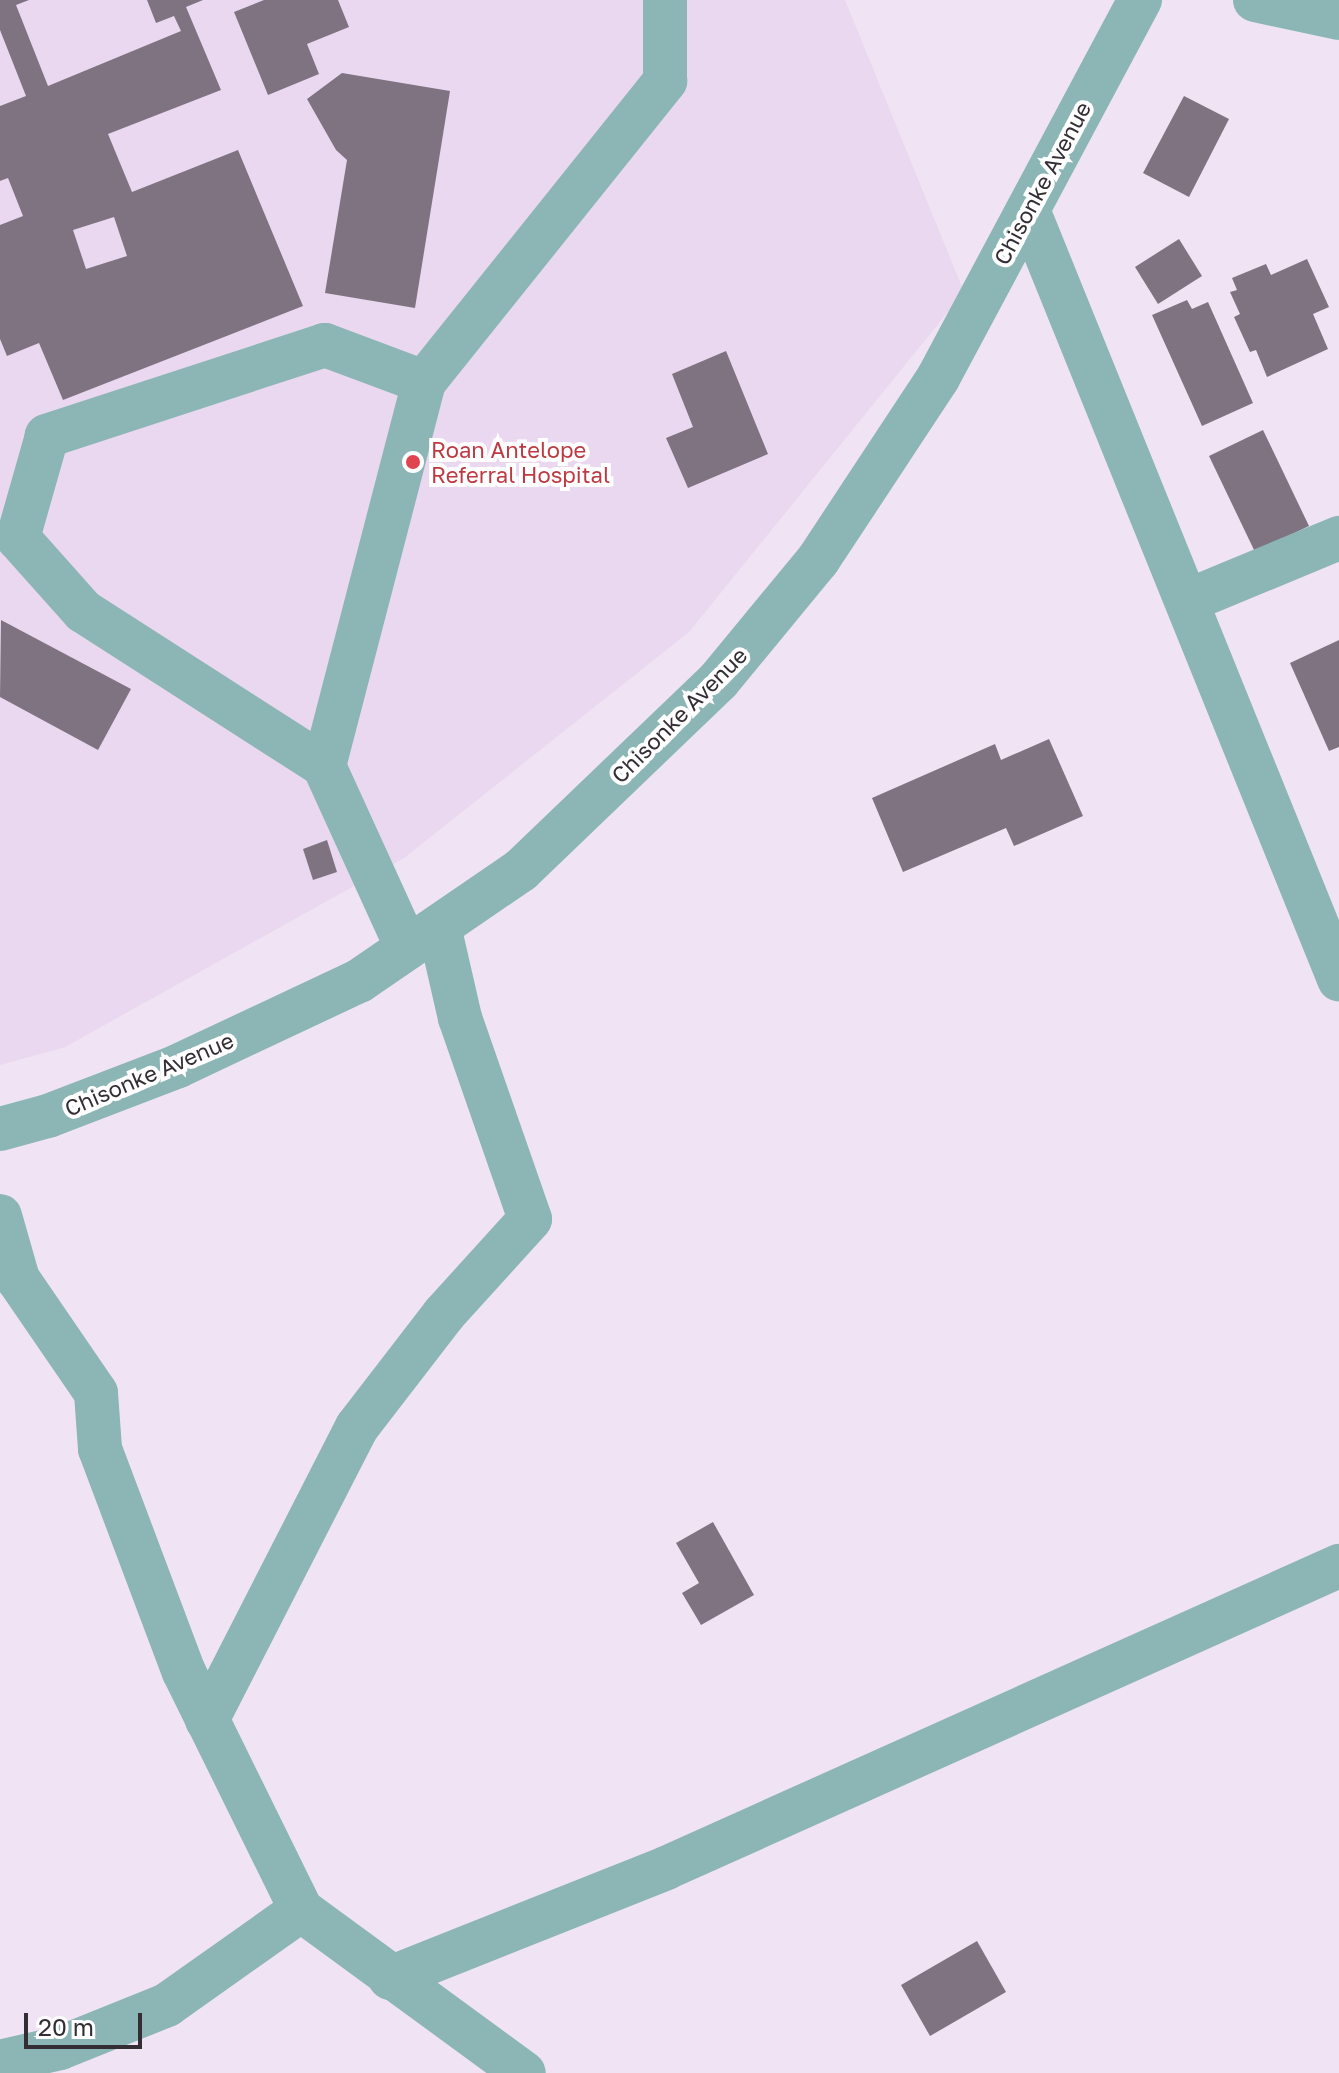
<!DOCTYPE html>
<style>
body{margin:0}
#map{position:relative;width:1339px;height:2073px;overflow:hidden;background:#f0e3f3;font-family:"Golos Text",sans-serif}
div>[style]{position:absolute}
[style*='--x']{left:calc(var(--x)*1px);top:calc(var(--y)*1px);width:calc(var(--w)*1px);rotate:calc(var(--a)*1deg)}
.built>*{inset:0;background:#e9d8ef}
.building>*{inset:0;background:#7f7382}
.minor>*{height:44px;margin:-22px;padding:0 22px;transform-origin:22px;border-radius:22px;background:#8bb6b5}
.dots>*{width:22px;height:22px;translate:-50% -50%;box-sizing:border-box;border:4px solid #fff;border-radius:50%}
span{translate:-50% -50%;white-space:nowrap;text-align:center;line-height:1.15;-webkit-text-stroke:8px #fff;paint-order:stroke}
.street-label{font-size:22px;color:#332e34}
.health-label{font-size:22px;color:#be3a42}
.left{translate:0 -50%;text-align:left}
.scale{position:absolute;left:24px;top:2013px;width:118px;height:36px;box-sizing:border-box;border:4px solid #332e34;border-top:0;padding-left:10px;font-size:24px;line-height:28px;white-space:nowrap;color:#332e34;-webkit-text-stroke:6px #fff;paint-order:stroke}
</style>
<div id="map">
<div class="built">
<div style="clip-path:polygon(0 0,845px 0,964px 292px,689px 632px,404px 858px,65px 1047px,0 1065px)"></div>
</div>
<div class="building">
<div style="clip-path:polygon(evenodd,0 0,29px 0,16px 5px,48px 86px,181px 31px,174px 16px,156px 23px,147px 0,203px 0,186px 7px,221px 90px,108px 134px,132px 192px,238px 150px,303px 306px,63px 400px,39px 343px,7px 356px,0 339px,0 225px,23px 216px,8px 178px,0 181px,0 106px,26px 96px,0 30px,0 0,114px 217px,127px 256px,86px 269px,73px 230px,114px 217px)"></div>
<div style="clip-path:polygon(264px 0,338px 0,349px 27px,307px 44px,319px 74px,268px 95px,234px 12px)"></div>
<div style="clip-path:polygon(342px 73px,450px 91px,415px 308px,325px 293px,347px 160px,336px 150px,307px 99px)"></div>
<div style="clip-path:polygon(1184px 96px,1229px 119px,1189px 197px,1143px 173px)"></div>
<div style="clip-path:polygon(1179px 239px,1202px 276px,1158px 304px,1135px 267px)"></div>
<div style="clip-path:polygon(1307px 259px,1329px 307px,1313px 314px,1328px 349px,1267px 377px,1256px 350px,1250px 352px,1234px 317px,1240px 314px,1230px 292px,1237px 290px,1232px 278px,1266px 264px,1271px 275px)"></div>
<div style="clip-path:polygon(1187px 300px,1192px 309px,1208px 302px,1253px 403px,1202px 426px,1152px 315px)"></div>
<div style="clip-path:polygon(726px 351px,768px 454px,688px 488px,666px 438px,693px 427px,672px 374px)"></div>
<div style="clip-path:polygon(1263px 430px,1309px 526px,1255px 552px,1209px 456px)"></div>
<div style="clip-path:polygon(1px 620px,131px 689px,98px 750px,0 697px)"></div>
<div style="clip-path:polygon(1339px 640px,1339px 747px,1329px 751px,1290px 663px)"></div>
<div style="clip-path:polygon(1049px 739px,1083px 816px,1014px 846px,1006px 828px,903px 872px,872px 798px,995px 744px,1001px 760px)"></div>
<div style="clip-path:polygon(327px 840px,337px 872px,313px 880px,303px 849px)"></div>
<div style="clip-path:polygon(713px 1522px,754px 1595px,701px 1625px,682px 1593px,699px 1583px,676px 1543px)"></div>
<div style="clip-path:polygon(977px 1941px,1006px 1992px,930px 2036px,901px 1985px)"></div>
</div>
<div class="minor">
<div style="--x:1255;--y:0;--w:86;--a:12.1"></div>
<div style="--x:1028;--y:210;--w:830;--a:67.98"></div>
<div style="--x:424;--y:382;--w:386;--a:-51.3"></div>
<div style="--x:665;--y:81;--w:81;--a:-90"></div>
<div style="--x:1187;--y:601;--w:165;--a:-22.5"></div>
<div style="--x:324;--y:766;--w:397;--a:-75.4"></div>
<div style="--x:424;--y:382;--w:106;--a:-159.5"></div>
<div style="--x:325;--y:345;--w:293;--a:161.9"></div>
<div style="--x:47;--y:436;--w:106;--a:105.9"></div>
<div style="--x:18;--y:538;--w:98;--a:48.3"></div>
<div style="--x:83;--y:611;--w:287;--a:32.7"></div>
<div style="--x:324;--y:766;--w:200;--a:65.5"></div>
<div style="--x:0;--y:1129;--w:50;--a:-15.2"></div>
<div style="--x:48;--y:1116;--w:139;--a:-21"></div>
<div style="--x:178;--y:1066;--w:200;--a:-25.2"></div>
<div style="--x:359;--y:981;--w:196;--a:-34.4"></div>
<div style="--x:521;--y:870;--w:274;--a:-43.8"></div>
<div style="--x:719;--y:680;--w:156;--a:-50.5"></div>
<div style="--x:818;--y:560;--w:218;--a:-56.6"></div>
<div style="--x:938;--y:378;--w:429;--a:-61.9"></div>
<div style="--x:0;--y:1216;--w:66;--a:74.1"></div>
<div style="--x:18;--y:1279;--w:138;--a:55.6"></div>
<div style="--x:96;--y:1393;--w:56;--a:85.9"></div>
<div style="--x:100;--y:1449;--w:238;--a:69.4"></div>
<div style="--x:184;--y:1672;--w:265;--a:63.8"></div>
<div style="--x:301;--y:1910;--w:164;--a:144.7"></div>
<div style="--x:167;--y:2005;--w:115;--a:158.1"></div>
<div style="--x:60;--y:2048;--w:62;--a:166.9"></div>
<div style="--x:207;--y:1720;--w:329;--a:-62.9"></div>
<div style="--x:357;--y:1427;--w:143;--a:-52.4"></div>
<div style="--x:444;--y:1314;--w:128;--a:-47.8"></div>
<div style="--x:530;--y:1219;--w:213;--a:-109.2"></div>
<div style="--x:460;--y:1018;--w:94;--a:-102.9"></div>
<div style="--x:301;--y:1910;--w:276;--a:36.2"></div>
<div style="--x:390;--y:1978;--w:297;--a:-21.7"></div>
<div style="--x:666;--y:1868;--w:738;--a:-24.17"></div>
</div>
<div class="dots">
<div style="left:413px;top:462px;background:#e0444e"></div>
</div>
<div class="street-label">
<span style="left:1042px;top:183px;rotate:-62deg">Chisonke Avenue</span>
<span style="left:679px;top:715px;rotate:-45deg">Chisonke Avenue</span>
<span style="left:149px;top:1074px;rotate:-23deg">Chisonke Avenue</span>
</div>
<div class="health-label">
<span class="left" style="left:431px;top:462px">Roan Antelope<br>Referral Hospital</span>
</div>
<div class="scale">20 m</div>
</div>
